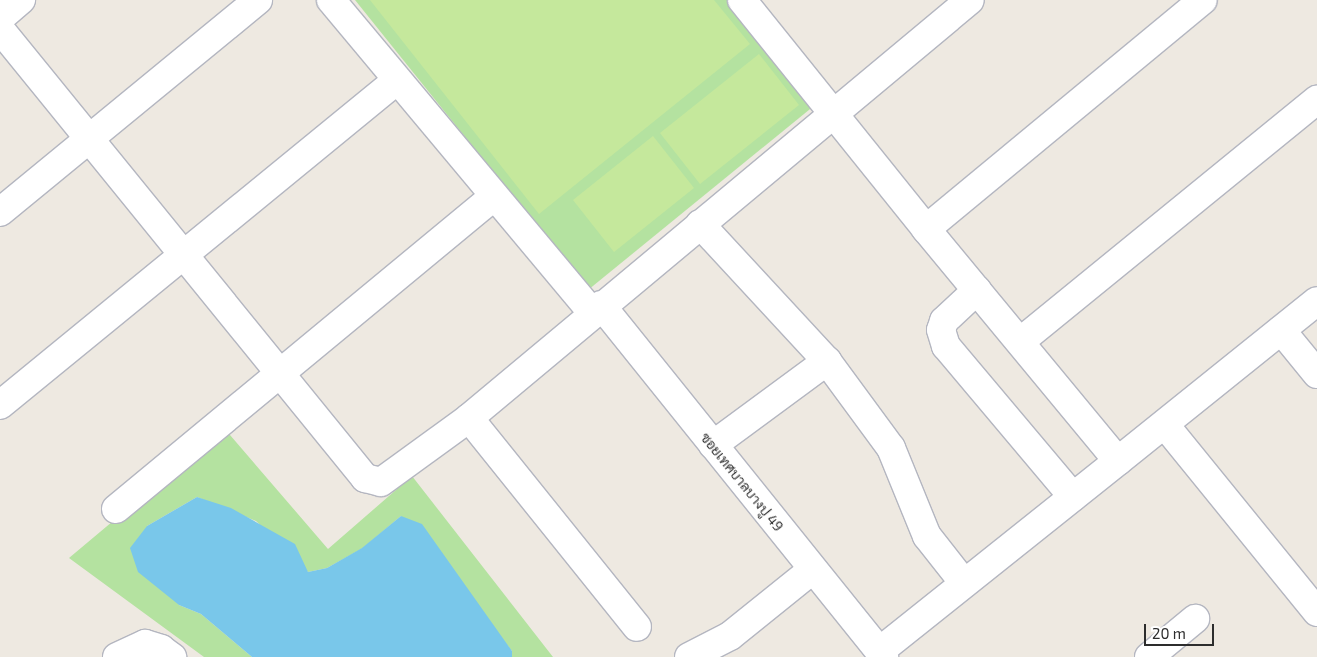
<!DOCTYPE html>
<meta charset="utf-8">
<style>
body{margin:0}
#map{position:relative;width:1317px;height:657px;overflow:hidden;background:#eee9e1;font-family:"Exo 2",Sarabun,sans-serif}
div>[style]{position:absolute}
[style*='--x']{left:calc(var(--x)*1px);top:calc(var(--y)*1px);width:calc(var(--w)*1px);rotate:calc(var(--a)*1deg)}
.green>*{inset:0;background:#b4e2a0}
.pitch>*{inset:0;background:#c5e89c}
.water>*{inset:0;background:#79c7ea}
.roads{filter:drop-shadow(1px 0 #b4b6c0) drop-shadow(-1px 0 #b4b6c0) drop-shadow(0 1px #b4b6c0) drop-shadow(0 -1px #b4b6c0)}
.minor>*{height:28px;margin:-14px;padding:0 14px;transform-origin:14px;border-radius:14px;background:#fff}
span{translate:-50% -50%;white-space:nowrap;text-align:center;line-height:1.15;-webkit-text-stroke:4px #fff;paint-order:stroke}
.street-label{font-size:14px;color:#2d2d2d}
.scale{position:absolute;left:1144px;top:624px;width:70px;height:22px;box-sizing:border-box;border:2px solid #2d2d2d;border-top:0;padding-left:6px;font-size:15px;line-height:18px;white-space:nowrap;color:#2d2d2d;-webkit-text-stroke:4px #fff;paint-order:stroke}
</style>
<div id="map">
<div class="green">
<div style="clip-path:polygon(355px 0,731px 0,815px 105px,588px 290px)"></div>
<div style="clip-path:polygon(224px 428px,328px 549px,412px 476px,553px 657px,512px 657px,512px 651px,401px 516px,363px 548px,327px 568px,308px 572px,256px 521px,197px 497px,147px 526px,179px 605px,201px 614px,252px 657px,204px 657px,69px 558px)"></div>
</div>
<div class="pitch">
<div style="clip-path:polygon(370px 0,714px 0,750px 44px,539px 214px)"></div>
<div style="clip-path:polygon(759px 54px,799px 105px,700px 184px,660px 133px)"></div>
<div style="clip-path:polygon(653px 136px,694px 188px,614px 252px,573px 200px)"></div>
</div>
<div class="water">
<div style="clip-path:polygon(197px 497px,231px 508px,295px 544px,308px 572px,327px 568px,362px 548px,401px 516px,422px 524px,512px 651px,512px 657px,252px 657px,201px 614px,179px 605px,138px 572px,130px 548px,147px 526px)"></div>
</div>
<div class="roads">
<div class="minor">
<div style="--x:331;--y:0;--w:407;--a:50.1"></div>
<div style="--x:742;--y:0;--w:294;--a:51.2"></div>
<div style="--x:926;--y:229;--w:301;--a:50.4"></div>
<div style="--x:1118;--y:461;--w:305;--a:141.4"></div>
<div style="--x:0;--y:18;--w:28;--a:-41"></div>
<div style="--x:0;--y:29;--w:579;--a:50.89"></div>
<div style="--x:365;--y:478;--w:16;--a:14"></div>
<div style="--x:381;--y:482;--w:109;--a:-36"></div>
<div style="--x:469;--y:418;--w:652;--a:-39.84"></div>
<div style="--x:0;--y:212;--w:334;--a:-39.4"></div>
<div style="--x:700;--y:224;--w:187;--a:47.2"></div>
<div style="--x:827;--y:361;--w:108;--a:53.7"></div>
<div style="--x:891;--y:448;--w:95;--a:67.8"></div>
<div style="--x:927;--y:536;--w:60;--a:51.8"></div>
<div style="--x:926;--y:229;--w:359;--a:-39.6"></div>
<div style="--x:977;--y:290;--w:45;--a:136.8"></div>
<div style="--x:944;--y:321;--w:9;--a:108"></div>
<div style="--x:941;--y:330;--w:17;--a:73"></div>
<div style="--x:946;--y:346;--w:197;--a:49.9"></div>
<div style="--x:601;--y:305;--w:452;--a:51.2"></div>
<div style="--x:1281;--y:330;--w:57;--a:50.7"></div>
<div style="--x:1021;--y:341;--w:382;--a:-39.2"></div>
<div style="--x:0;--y:405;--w:512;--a:-39.29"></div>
<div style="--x:469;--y:418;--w:268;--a:51.2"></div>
<div style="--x:1165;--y:425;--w:241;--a:50.9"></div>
<div style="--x:713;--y:445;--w:142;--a:-36.4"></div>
<div style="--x:1118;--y:461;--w:255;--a:-38.8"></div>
<div style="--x:116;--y:509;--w:489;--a:-39.6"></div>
<div style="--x:117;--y:657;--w:31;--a:-25"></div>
<div style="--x:145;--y:644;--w:17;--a:17"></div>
<div style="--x:161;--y:649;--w:14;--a:36"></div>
<div style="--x:689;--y:657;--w:46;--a:-27.1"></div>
<div style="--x:730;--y:636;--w:105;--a:-38.8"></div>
<div style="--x:1149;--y:657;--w:60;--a:-39.6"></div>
</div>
</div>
<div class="street-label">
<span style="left:742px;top:482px;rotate:51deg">ซอยเทศบาลบางปู 49</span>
</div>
<div class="scale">20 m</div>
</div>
